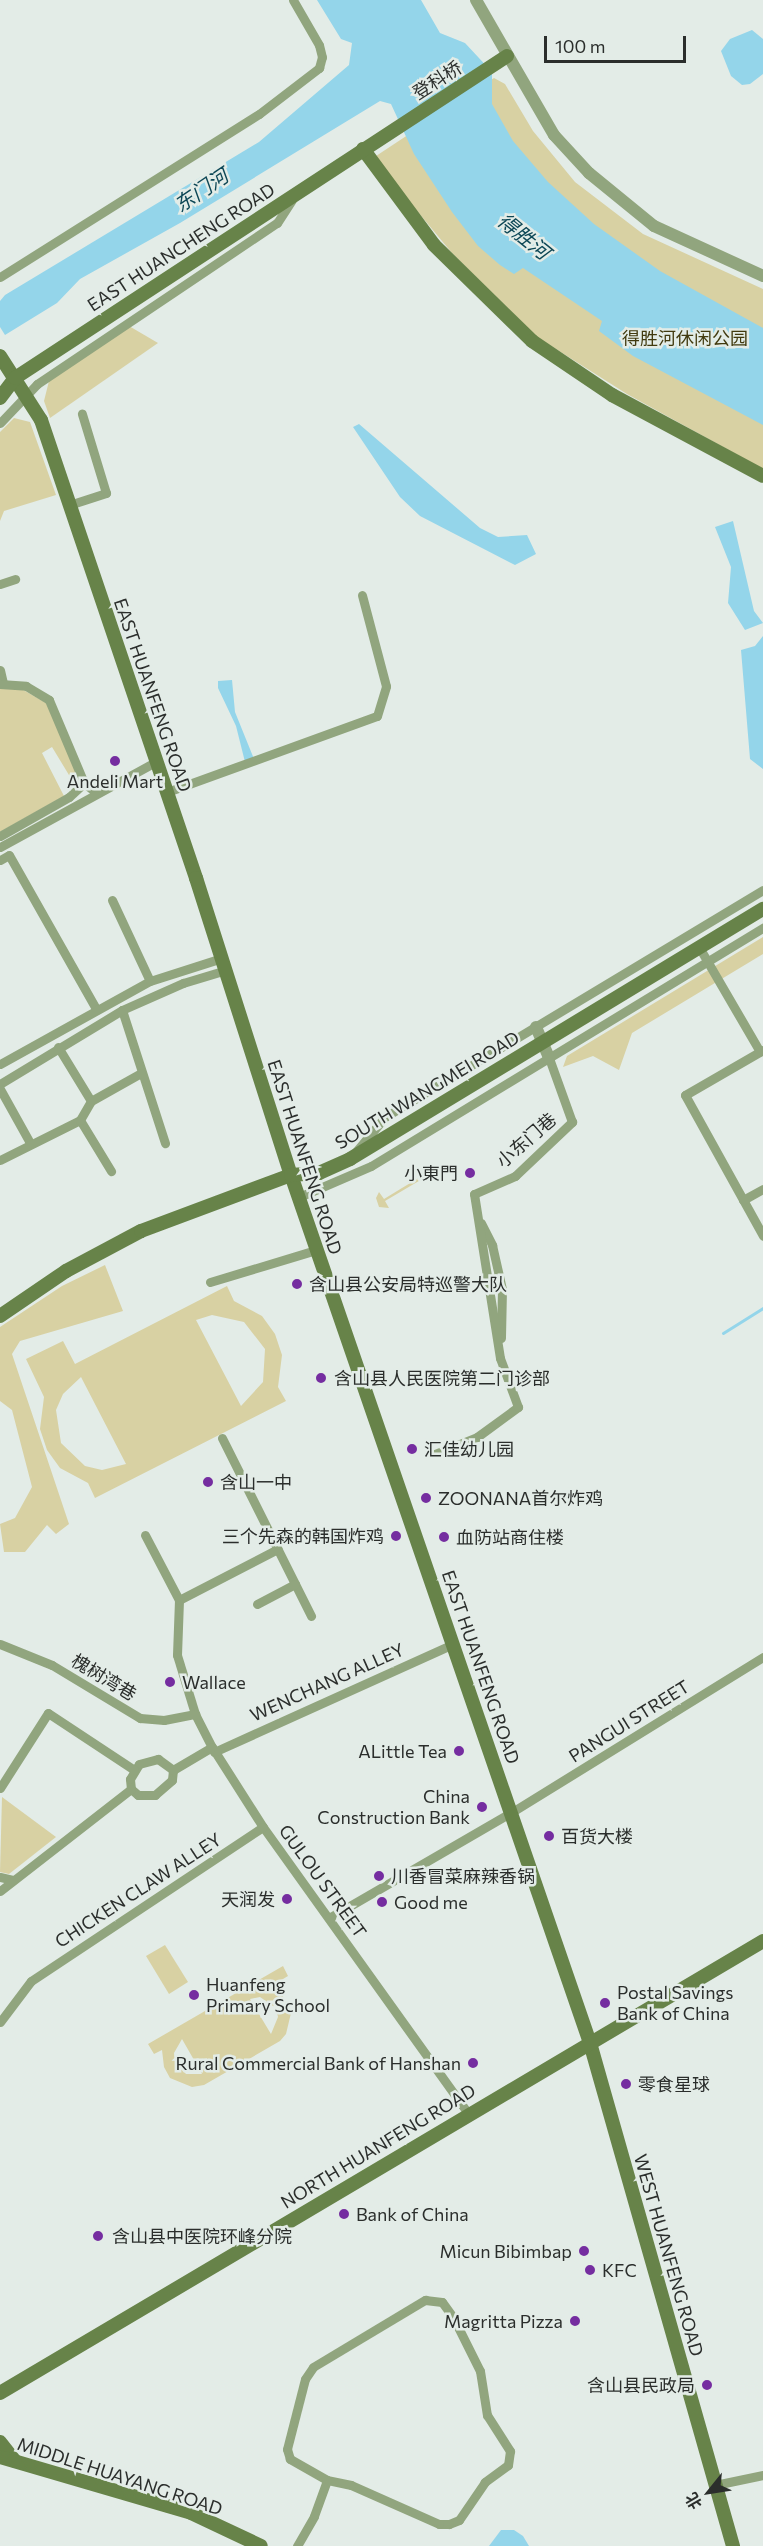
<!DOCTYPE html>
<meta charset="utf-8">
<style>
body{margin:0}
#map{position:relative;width:763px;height:2546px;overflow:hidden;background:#e3ece7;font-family:Commissioner,"Noto Sans SC",sans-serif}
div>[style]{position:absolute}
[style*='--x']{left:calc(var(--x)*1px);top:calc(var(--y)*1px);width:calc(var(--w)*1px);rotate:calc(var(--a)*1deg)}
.green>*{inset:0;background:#d8d1a3}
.water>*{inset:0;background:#94d5ea}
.stream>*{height:3px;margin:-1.5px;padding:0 1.5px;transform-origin:1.5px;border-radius:1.5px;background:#94d5ea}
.minor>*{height:9px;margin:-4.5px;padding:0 4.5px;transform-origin:4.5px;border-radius:4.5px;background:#91a57e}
.tertiary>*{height:12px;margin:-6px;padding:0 6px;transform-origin:6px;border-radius:6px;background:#91a57e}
.secondary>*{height:14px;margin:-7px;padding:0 7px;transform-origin:7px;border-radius:7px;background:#678349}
.dots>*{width:16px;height:16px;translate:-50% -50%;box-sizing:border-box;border:3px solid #e3ece7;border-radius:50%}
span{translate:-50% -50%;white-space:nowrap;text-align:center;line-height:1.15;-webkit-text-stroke:5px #e3ece7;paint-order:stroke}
.street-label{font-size:18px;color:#2b2e2c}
.park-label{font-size:18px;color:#413a0f}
.poi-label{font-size:18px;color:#2b2e2c}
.right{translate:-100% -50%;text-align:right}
.left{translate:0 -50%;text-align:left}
.water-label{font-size:20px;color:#0d4756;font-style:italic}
.north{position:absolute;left:679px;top:2462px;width:60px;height:60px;-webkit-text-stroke:4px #e3ece7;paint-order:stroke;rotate:240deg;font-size:16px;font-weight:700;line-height:24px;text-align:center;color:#2b2e2c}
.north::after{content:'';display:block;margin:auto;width:21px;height:27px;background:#2b2e2c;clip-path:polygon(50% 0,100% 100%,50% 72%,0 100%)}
.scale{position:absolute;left:544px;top:36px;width:142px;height:27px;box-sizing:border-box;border:3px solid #2b2e2c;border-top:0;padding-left:8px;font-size:18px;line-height:21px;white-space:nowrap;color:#2b2e2c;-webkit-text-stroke:4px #e3ece7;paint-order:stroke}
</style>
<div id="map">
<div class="green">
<div style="clip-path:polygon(494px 78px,505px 84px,533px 131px,575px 182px,643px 234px,763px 289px,763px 469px,627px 394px,537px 337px,452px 253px,373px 158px)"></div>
<div style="clip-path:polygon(129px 326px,158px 343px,50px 418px,44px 401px,49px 381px)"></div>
<div style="clip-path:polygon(14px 418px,30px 422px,56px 495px,4px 511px,0 521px,0 432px)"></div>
<div style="clip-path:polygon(0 687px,18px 687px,48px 704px,78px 776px,72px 780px,52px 747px,42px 753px,64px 796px,0 832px)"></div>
<div style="clip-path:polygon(763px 937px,763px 954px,632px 1033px,619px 1070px,593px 1056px,563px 1067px,567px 1056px)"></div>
<div style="clip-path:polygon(423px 1166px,435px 1170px,433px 1182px,429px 1175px,385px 1201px,389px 1208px,379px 1207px,376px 1198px,379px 1192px,384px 1199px,402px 1188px,427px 1173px)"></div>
<div style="clip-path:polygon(105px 1265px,123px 1311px,20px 1341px,12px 1354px,69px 1524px,56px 1534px,47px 1525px,25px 1552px,4px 1552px,0 1524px,15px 1518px,32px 1487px,12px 1410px,0 1401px,0 1327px,62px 1286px)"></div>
<div style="clip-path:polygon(evenodd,227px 1286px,234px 1301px,262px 1316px,275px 1334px,282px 1355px,278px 1387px,286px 1401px,95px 1498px,88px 1483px,60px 1468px,47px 1450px,40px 1429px,44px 1397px,26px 1359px,63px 1341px,75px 1364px,227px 1286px,212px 1315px,244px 1322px,265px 1349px,263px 1382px,241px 1406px,196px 1320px,212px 1315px,227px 1286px,81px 1377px,126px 1464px,102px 1470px,85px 1466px,61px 1443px,56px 1410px,63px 1394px,81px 1377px)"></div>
<div style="clip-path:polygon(2px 1797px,56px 1837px,9px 1874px,0 1872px)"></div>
<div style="clip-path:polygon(165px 1945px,188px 1982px,169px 1994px,146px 1956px)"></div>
<div style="clip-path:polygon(evenodd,283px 1966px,288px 1976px,268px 1988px,282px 1995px,291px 2013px,286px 2034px,280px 2041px,204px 2085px,192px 2087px,170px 2078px,164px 2067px,162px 2050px,154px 2054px,148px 2044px,283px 1966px,260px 1997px,276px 2008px,278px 2017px,271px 2034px,250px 1999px,260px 1997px,283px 1966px,182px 2039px,202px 2074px,186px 2074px,175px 2062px,174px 2053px,182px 2039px)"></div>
</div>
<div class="water">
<div style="clip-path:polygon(317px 0,421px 0,440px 33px,465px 43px,492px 72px,492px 104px,513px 141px,548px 182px,594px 224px,660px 271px,763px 328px,763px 425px,633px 356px,599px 331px,602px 321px,523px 268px,514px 274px,500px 265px,478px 246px,452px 212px,414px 154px,391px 104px,380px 101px,180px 223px,80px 279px,57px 303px,5px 335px,0 327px,0 301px,5px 295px,259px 142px,349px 65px,352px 43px,341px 39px)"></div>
<div style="clip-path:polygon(752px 30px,763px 39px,763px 74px,750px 84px,742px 85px,731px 76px,721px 51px,730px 39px)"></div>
<div style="clip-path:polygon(359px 424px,480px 528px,498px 537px,527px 535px,536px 554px,515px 565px,420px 516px,400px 497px,353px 427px)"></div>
<div style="clip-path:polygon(733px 521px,754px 611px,763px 623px,745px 630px,728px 603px,731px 567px,715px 527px)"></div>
<div style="clip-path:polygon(763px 636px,763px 769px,750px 759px,741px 650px,755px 646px)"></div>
<div style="clip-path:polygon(232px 680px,235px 712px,254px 759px,245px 762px,236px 726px,218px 688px,218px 681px)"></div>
<div style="clip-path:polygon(501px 2530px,514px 2530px,523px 2536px,529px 2546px,489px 2546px)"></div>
</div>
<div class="stream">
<div style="--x:723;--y:1333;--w:47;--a:-32"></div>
</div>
<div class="minor">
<div style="--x:0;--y:277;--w:306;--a:-32.2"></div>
<div style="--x:259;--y:114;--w:76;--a:-37.5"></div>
<div style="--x:319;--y:68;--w:11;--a:-75"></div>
<div style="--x:322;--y:57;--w:12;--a:-104"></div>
<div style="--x:319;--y:45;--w:52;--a:-120"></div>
<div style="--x:0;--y:423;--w:54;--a:-46.5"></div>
<div style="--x:37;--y:384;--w:289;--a:-33.9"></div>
<div style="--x:277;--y:223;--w:27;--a:-57"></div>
<div style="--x:69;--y:505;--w:39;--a:-18"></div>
<div style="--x:106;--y:493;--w:83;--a:-106.9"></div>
<div style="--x:0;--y:584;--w:16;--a:-18"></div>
<div style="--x:0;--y:670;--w:13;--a:77"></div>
<div style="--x:0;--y:684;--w:26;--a:4"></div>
<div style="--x:26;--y:686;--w:27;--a:31"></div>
<div style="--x:49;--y:700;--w:90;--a:67.1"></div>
<div style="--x:84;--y:783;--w:16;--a:38"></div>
<div style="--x:167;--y:792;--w:223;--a:-19.9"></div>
<div style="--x:377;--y:716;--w:31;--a:-73"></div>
<div style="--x:386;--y:686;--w:94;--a:-104.8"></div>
<div style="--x:0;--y:836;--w:79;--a:-29.5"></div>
<div style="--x:69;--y:797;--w:21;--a:-43"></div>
<div style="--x:0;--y:847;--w:179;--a:-28.7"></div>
<div style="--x:0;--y:860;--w:10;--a:-29"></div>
<div style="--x:9;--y:855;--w:177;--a:60.5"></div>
<div style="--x:112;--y:900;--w:89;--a:64.9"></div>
<div style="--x:699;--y:947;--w:121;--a:59.8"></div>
<div style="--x:122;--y:1010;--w:140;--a:72.1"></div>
<div style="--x:58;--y:1047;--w:63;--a:58.6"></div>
<div style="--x:763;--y:1050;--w:90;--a:150"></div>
<div style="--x:685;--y:1095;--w:161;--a:61"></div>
<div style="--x:0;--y:1064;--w:171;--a:-29"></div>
<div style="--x:150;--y:981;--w:76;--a:-17.7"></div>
<div style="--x:0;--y:1084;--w:143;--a:-31.2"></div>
<div style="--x:122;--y:1010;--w:67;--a:-23.9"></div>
<div style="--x:183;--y:983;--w:45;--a:-16.8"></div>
<div style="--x:0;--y:1089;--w:62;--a:60.9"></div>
<div style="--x:80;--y:1120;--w:60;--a:58.7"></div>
<div style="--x:354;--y:1154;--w:48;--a:-50"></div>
<div style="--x:385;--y:1117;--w:441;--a:-31"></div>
<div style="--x:0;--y:1160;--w:89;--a:-26.6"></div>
<div style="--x:80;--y:1120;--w:22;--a:-60"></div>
<div style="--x:91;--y:1101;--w:57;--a:-29.2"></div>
<div style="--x:299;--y:1197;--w:78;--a:-23.3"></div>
<div style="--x:371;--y:1166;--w:459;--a:-31.3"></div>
<div style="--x:743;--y:1200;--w:23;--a:-29"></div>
<div style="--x:481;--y:1223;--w:25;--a:63"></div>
<div style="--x:492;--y:1245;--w:45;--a:77.2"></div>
<div style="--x:502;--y:1289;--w:49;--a:91.2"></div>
<div style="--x:210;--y:1282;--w:111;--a:-16.8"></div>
<div style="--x:222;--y:1438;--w:199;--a:63.4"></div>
<div style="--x:435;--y:1454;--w:45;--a:-22"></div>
<div style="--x:477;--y:1437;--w:51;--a:-36.2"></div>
<div style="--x:518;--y:1407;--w:52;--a:-110.2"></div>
<div style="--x:500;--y:1358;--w:166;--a:-99"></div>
<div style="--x:474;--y:1194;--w:45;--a:-23.7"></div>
<div style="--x:515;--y:1176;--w:79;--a:-43.5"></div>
<div style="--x:572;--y:1122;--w:68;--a:-109.8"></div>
<div style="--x:145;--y:1535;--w:73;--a:62.4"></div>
<div style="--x:179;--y:1600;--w:55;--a:92.1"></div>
<div style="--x:177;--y:1655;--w:62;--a:73"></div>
<div style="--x:195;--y:1714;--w:37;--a:63"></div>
<div style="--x:212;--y:1747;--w:95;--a:57.5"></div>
<div style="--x:263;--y:1827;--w:352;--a:54.4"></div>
<div style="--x:179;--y:1600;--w:111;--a:-27.3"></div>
<div style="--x:257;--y:1604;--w:43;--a:-27.8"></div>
<div style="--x:0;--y:1644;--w:56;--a:22"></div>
<div style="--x:52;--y:1665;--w:103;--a:31.1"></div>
<div style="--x:140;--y:1718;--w:24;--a:5"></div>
<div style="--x:164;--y:1720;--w:32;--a:-11"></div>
<div style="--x:214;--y:1752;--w:262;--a:-24.3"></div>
<div style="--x:173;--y:1770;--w:10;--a:96"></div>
<div style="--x:172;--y:1780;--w:23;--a:139"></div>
<div style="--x:155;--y:1795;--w:17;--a:180"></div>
<div style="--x:138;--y:1795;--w:9;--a:-139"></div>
<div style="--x:131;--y:1789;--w:10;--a:-96"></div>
<div style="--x:130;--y:1779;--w:17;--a:-59"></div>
<div style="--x:139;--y:1764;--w:20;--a:-15"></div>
<div style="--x:158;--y:1759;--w:19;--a:36"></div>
<div style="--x:173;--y:1770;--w:45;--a:-30.5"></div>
<div style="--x:0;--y:1788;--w:89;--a:-57.4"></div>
<div style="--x:48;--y:1713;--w:103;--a:33.5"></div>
<div style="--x:0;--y:1877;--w:13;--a:13"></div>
<div style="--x:0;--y:1891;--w:166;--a:-37.9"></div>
<div style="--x:329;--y:1918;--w:211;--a:-30.1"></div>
<div style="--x:512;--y:1812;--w:295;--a:-31.7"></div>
<div style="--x:0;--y:2022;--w:51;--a:-52.9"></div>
<div style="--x:31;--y:1981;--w:278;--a:-33.6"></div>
<div style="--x:425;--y:2300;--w:17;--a:7"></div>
<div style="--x:442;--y:2302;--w:19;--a:54"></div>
<div style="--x:453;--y:2317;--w:60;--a:63.4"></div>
<div style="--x:480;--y:2371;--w:45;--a:81"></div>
<div style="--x:487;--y:2415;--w:43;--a:57.4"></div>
<div style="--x:510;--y:2451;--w:14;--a:98"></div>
<div style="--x:508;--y:2465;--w:29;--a:144"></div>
<div style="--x:485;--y:2482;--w:46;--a:124.4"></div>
<div style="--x:459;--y:2520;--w:11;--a:158"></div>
<div style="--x:449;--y:2524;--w:10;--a:180"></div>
<div style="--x:439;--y:2524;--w:96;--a:-156.1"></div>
<div style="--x:351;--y:2485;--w:25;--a:-168"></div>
<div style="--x:327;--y:2480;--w:43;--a:-150.4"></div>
<div style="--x:290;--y:2459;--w:10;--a:-107"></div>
<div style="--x:287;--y:2449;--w:72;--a:-75.6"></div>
<div style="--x:305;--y:2379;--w:14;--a:-56"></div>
<div style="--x:313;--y:2367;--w:131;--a:-30.9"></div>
<div style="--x:715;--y:2485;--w:49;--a:-11.8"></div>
<div style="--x:297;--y:2546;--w:34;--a:-60"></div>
<div style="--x:314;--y:2516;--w:38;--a:-70"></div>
</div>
<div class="tertiary">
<div style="--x:476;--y:0;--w:156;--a:60"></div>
<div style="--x:554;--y:135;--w:52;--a:47.4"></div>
<div style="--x:589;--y:173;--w:84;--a:39.2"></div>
<div style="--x:654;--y:226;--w:120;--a:24.6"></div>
<div style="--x:536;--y:1027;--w:34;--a:67"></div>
</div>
<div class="secondary">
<div style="--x:363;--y:149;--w:119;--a:53.5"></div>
<div style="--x:434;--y:245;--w:137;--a:44.4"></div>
<div style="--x:532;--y:341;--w:97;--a:34"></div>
<div style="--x:612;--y:395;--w:171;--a:28.2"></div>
<div style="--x:0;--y:356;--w:76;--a:57.4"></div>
<div style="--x:41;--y:420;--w:484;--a:71.3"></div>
<div style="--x:196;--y:878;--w:312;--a:72.3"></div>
<div style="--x:291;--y:1175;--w:918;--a:70.99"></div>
<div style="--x:590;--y:2043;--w:523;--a:74.13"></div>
<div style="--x:0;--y:398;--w:25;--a:-53"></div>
<div style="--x:15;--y:378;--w:588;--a:-33.2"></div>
<div style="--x:0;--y:1316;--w:80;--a:-34.3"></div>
<div style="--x:66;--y:1271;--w:85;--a:-28.1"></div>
<div style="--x:141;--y:1231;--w:160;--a:-20.5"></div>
<div style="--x:291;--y:1175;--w:28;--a:-4"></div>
<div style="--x:319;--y:1173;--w:34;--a:-24"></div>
<div style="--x:350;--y:1159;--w:483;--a:-31.2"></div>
<div style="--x:0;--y:2393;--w:887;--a:-30.64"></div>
<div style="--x:0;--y:2442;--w:24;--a:52"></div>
<div style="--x:0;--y:2457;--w:199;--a:16.3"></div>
<div style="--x:191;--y:2513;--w:77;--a:25.2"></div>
</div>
<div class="dots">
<div style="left:115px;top:761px;background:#752da0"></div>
<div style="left:470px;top:1173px;background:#752da0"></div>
<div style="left:297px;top:1284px;background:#752da0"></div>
<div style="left:321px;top:1378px;background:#752da0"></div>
<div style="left:412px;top:1449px;background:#752da0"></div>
<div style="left:208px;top:1482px;background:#752da0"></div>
<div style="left:426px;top:1498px;background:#752da0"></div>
<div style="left:396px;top:1536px;background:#752da0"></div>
<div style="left:444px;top:1537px;background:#752da0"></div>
<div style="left:170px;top:1682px;background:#752da0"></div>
<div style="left:459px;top:1751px;background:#752da0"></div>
<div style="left:482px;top:1807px;background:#752da0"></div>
<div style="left:549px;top:1836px;background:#752da0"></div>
<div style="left:379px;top:1876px;background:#752da0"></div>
<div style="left:287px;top:1899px;background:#752da0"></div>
<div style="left:382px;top:1902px;background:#752da0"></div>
<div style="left:194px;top:1995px;background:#752da0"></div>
<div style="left:605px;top:2003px;background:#752da0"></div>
<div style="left:473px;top:2063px;background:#752da0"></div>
<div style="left:626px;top:2084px;background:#752da0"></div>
<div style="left:344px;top:2214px;background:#752da0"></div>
<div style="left:98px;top:2236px;background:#752da0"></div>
<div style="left:584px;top:2251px;background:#752da0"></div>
<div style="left:590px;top:2270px;background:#752da0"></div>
<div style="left:575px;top:2321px;background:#752da0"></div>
<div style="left:707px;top:2385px;background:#752da0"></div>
</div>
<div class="street-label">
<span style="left:437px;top:80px;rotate:-33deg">登科桥</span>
<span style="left:181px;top:247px;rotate:-33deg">EAST HUANCHENG ROAD</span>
<span style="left:153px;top:695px;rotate:71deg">EAST HUANFENG ROAD</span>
<span style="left:427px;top:1090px;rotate:-31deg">SOUTH WANGMEI ROAD</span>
<span style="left:526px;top:1140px;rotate:-41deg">小东门巷</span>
<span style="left:305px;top:1157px;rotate:72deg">EAST HUANFENG ROAD</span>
<span style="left:481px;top:1667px;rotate:71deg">EAST HUANFENG ROAD</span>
<span style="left:104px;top:1677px;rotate:31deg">槐树湾巷</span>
<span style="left:327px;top:1682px;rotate:-24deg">WENCHANG ALLEY</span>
<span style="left:629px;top:1721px;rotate:-32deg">PANGUI STREET</span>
<span style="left:323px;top:1881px;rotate:54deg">GULOU STREET</span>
<span style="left:138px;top:1890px;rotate:-33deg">CHICKEN CLAW ALLEY</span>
<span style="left:378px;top:2146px;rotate:-31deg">NORTH HUANFENG ROAD</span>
<span style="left:669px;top:2255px;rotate:74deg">WEST HUANFENG ROAD</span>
<span style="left:120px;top:2476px;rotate:18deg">MIDDLE HUAYANG ROAD</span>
</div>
<div class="park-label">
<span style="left:685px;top:338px">得胜河休闲公园</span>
</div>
<div class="poi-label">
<span style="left:115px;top:781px">Andeli Mart</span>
<span class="right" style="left:458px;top:1173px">小東門</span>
<span class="left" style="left:309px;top:1284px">含山县公安局特巡警大队</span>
<span class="left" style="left:334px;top:1378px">含山县人民医院第二门诊部</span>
<span class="left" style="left:424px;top:1449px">汇佳幼儿园</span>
<span class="left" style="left:220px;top:1482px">含山一中</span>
<span class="left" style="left:438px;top:1498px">ZOONANA首尔炸鸡</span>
<span class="right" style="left:384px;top:1536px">三个先森的韩国炸鸡</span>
<span class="left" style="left:456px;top:1537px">血防站商住楼</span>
<span class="left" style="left:182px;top:1682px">Wallace</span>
<span class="right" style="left:447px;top:1751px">ALittle Tea</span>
<span class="right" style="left:470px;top:1807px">China<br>Construction Bank</span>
<span class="left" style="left:561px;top:1836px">百货大楼</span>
<span class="left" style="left:391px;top:1876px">川香冒菜麻辣香锅</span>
<span class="right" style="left:275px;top:1899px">天润发</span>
<span class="left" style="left:394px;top:1902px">Good me</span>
<span class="left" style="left:206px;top:1995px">Huanfeng<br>Primary School</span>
<span class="left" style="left:617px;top:2003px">Postal Savings<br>Bank of China</span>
<span class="right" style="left:461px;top:2063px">Rural Commercial Bank of Hanshan</span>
<span class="left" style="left:638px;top:2084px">零食星球</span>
<span class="left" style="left:356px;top:2214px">Bank of China</span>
<span class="left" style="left:112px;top:2236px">含山县中医院环峰分院</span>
<span class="right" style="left:572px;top:2251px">Micun Bibimbap</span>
<span class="left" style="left:602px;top:2270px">KFC</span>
<span class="right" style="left:563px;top:2321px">Magritta Pizza</span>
<span class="right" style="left:695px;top:2385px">含山县民政局</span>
</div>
<div class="water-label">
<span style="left:201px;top:190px;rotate:-34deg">东门河</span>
<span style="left:524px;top:236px;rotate:39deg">得胜河</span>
</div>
<div class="north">北</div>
<div class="scale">100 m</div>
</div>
